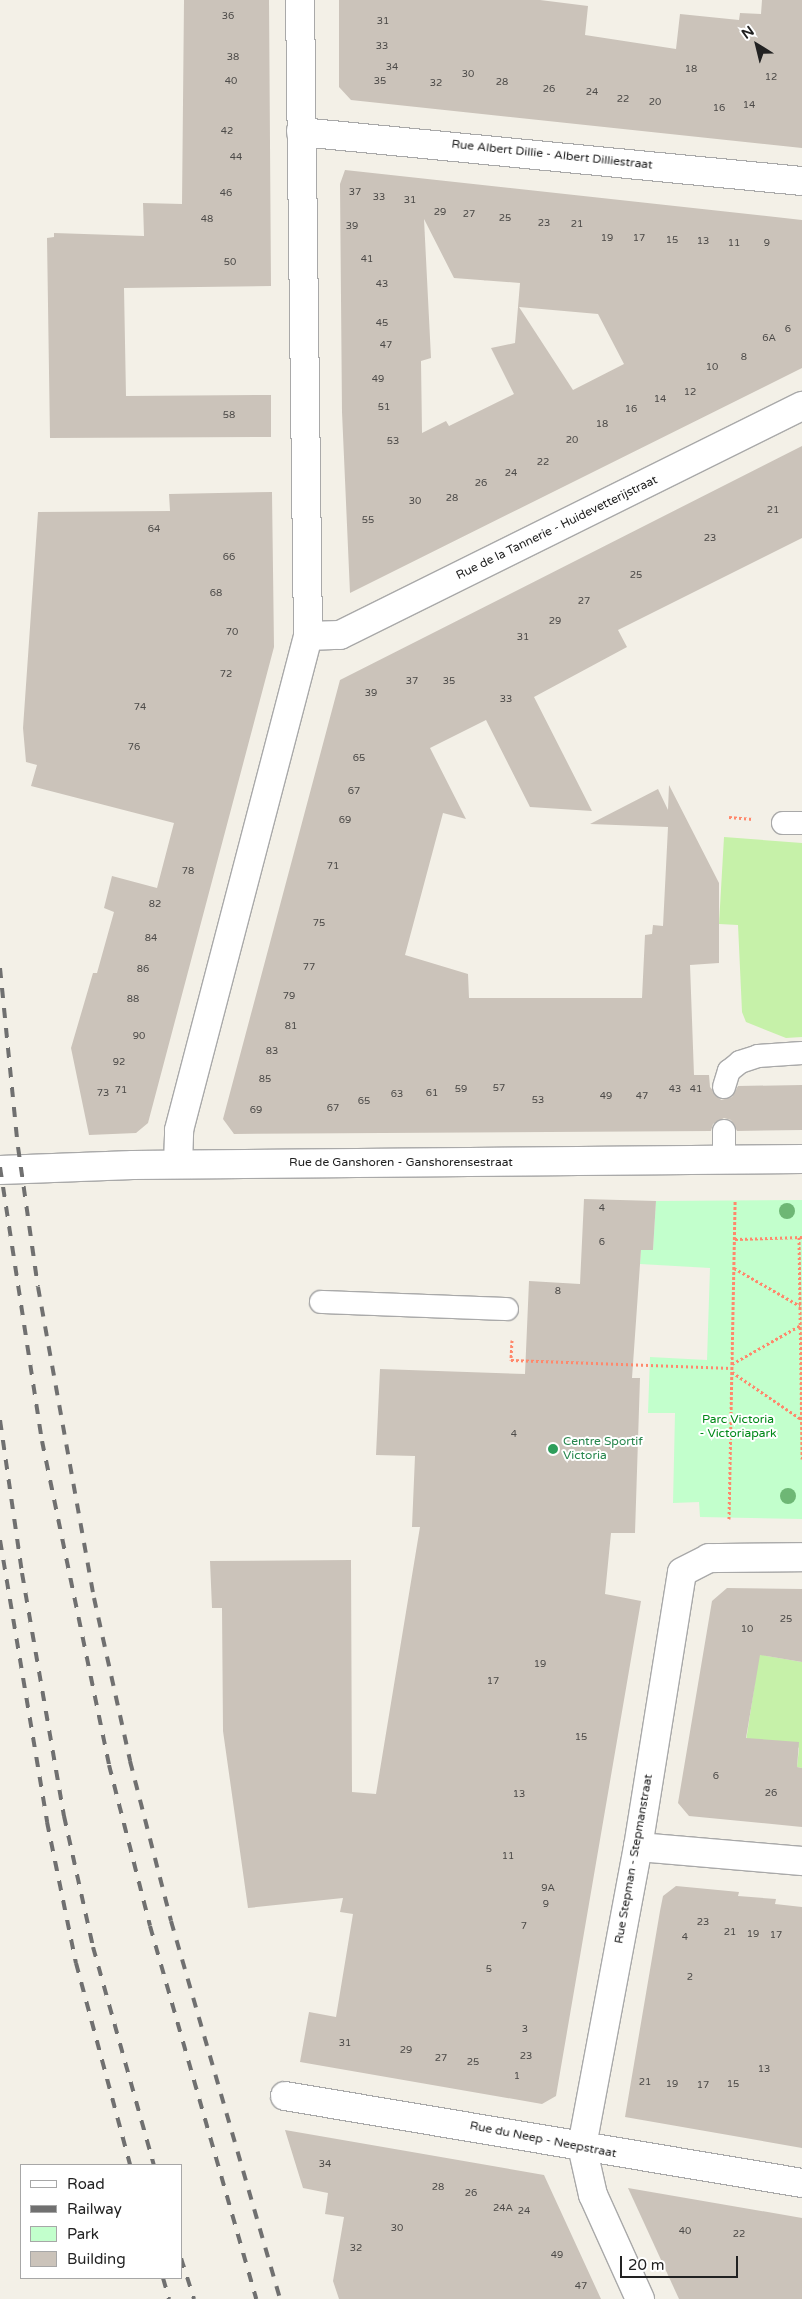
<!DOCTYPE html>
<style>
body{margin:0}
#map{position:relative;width:802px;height:2299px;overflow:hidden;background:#f3f0e7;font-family:"Varela Round",sans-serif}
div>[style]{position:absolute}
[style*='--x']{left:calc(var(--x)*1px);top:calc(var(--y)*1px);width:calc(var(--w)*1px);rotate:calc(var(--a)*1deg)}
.grass>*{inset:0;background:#c6f1a9}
.park>*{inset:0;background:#c2ffcc}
.building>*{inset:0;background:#cbc3ba}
.path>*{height:3px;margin-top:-1.5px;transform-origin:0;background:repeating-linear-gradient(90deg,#ff886c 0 2.5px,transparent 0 5px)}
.roads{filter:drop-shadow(1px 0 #a9a9a9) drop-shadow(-1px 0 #a9a9a9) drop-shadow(0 1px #a9a9a9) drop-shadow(0 -1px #a9a9a9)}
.lane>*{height:22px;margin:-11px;padding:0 11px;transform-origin:11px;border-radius:11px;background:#fff}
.street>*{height:28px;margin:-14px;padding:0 14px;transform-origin:14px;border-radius:14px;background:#fff}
.rail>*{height:4px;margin-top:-2px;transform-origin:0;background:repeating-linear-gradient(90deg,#707070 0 10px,transparent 0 20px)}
.trees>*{width:16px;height:16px;margin:-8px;border-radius:50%;background:#6eb775}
.dots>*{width:14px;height:14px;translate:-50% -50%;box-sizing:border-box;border:2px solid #fff;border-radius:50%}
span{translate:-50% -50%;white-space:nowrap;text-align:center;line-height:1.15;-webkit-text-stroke:4px #fff;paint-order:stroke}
.number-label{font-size:10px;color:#4c4a48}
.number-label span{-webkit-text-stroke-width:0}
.street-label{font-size:12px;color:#222}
.park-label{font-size:12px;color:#018918}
.leisure-label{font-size:12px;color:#27864d}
.left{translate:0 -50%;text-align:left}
.legend{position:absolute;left:20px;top:2164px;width:162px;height:115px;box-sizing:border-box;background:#fff;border:1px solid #a7a7a7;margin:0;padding:6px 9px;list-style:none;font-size:15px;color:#222}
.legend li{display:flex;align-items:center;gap:10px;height:25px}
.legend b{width:25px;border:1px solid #a7a7a7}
.north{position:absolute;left:732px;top:20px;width:50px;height:50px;-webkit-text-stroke:4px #fff;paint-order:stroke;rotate:324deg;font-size:14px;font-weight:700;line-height:20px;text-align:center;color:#222}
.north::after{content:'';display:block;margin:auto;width:18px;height:22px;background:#222;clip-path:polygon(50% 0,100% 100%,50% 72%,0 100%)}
.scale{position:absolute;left:620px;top:2256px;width:118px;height:22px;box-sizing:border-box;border:2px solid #222;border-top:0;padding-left:6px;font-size:15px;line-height:18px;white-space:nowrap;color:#222;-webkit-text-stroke:4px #fff;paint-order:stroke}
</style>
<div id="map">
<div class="grass">
<div style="clip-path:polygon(724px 837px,802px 843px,802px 1037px,786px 1038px,746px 1022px,742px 1012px,738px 925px,719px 924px)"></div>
<div style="clip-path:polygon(754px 1650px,767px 1656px,802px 1662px,802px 1768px,797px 1767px,799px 1748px,793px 1742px,746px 1741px,755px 1682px)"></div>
</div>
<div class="park">
<div style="clip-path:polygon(802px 1200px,802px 1519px,700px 1517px,699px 1502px,673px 1503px,675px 1413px,648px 1413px,650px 1357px,707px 1360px,710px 1268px,640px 1264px,641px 1250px,653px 1250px,656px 1201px)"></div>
</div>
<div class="building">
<div style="clip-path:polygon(184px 0,269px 0,271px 286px,124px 288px,126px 396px,271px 395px,271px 437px,50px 438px,47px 238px,54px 237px,54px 233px,144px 236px,143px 203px,182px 204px)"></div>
<div style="clip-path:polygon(339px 0,540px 0,588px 6px,585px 35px,676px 49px,680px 14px,739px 20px,740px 13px,761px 14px,762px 0,802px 0,802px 148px,351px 100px,339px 87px)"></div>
<div style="clip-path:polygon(evenodd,345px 170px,802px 220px,802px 368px,350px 593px,342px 412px,340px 184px,345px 170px,424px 219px,454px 278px,520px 283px,515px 343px,491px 348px,514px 394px,449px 426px,446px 421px,422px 433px,421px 361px,431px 358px,424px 219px,345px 170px,519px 307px,598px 314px,624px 364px,573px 390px,519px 307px)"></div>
<div style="clip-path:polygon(802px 446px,802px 538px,618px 630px,627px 647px,534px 697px,592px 811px,530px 807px,486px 720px,430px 748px,466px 819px,443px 813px,405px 955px,468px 974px,469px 998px,642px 998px,645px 935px,652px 934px,653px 925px,663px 926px,668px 827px,590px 824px,658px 789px,668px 810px,669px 785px,719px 883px,719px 963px,690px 965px,694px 1075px,709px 1075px,710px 1087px,721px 1100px,732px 1097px,738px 1086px,802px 1085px,802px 1130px,737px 1131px,731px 1120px,724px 1118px,713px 1124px,711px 1131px,234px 1134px,223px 1119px,340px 680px)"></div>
<div style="clip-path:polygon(272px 492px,274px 647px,148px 1123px,136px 1133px,89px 1135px,71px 1048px,93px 973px,97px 973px,114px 912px,104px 908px,112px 876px,157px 888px,174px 823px,31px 786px,37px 765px,26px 762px,23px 728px,38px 512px,170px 511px,169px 494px)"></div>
<div style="clip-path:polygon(584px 1199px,656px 1201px,653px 1250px,641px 1250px,632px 1378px,640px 1378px,635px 1533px,611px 1533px,605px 1594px,641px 1601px,556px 2096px,542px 2104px,300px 2062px,309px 2012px,336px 2017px,353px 1914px,340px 1912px,343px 1898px,248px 1908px,223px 1731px,222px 1608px,212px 1608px,210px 1561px,351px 1560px,352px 1792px,376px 1794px,420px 1527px,412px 1527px,415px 1456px,376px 1455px,380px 1369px,525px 1374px,529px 1281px,580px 1284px)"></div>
<div style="clip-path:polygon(727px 1588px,802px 1589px,802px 1662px,760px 1655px,746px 1738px,799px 1742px,797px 1767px,802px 1768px,802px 1827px,689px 1816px,678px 1803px,712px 1601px)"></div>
<div style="clip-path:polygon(676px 1886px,739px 1892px,738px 1896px,776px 1899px,775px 1904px,802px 1907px,802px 2148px,625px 2117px,660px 1911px,663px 1896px)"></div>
<div style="clip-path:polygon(285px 2130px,544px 2175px,601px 2299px,339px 2299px,333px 2281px,344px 2217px,325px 2214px,328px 2193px,303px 2188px)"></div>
<div style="clip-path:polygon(628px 2188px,802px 2218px,802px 2299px,679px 2299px)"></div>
</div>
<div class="path">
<div style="--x:729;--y:817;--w:24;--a:5"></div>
<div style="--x:799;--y:1237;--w:222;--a:89.2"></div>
<div style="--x:735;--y:1239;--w:67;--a:-1.7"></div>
<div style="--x:734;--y:1268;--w:76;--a:29.9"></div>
<div style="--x:512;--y:1340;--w:20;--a:93"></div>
<div style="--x:511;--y:1360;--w:221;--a:2.1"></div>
<div style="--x:732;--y:1364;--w:79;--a:-29.5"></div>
<div style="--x:732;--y:1372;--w:83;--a:34.3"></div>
<div style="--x:729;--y:1519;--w:319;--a:-88.9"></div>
</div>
<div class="roads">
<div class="lane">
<div style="--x:783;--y:823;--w:19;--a:0"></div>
<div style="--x:724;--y:1087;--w:17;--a:-73"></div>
<div style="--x:729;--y:1071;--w:14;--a:-39"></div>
<div style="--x:740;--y:1062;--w:19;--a:-18"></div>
<div style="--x:758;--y:1056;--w:44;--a:-3.9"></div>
<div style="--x:724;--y:1131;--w:29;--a:90"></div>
<div style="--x:321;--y:1302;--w:186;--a:2.2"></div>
</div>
<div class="street">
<div style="--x:301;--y:132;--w:503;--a:5.59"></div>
<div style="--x:308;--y:636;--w:32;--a:-2"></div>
<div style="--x:340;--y:635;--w:516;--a:-26.37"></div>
<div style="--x:178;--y:1164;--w:34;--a:-88"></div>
<div style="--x:179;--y:1130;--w:511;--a:-75.36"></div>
<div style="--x:308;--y:636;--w:636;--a:-90.72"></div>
<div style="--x:0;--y:1170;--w:133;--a:-2.2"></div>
<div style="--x:133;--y:1165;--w:669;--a:-0.51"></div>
<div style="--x:638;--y:1847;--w:165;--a:4.9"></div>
<div style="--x:285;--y:2096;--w:524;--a:9.55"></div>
<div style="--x:640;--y:2299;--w:114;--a:-114.3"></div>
<div style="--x:593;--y:2195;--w:50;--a:-102.7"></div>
<div style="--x:582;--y:2146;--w:304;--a:-79.4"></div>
<div style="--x:638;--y:1847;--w:278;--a:-80.9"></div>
<div style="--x:682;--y:1572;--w:30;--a:-27"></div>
<div style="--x:709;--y:1558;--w:93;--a:-0.6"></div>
</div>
</div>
<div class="rail">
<div style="--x:0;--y:968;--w:180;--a:84.3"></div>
<div style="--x:18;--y:1147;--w:141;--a:81.9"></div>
<div style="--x:38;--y:1287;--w:316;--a:79.8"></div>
<div style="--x:94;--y:1598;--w:167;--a:77.5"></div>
<div style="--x:130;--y:1761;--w:165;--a:75.6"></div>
<div style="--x:171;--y:1921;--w:393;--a:73.9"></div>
<div style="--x:0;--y:1167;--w:277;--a:81.3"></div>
<div style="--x:42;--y:1441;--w:331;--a:78.3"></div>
<div style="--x:109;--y:1765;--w:166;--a:75.7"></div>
<div style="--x:150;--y:1926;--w:388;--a:74.1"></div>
<div style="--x:0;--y:1420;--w:155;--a:81.8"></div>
<div style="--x:22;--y:1573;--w:247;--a:80.2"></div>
<div style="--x:64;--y:1816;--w:134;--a:77.5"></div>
<div style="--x:93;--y:1947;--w:226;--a:74.4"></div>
<div style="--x:0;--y:1540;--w:286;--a:80.5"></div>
<div style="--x:47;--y:1822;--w:144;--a:78.4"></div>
<div style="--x:76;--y:1963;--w:209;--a:75"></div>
<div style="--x:181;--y:2258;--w:43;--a:72.4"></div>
<div style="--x:163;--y:2278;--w:22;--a:74"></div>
</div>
<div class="trees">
<div style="left:787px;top:1211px"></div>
<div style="left:788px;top:1496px"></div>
</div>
<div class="dots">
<div style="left:553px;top:1449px;background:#2e9e5b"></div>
</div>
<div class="number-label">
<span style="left:228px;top:17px">36</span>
<span style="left:383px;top:22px">31</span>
<span style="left:382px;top:47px">33</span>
<span style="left:233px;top:58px">38</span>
<span style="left:392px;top:68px">34</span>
<span style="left:691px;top:70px">18</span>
<span style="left:468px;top:75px">30</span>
<span style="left:771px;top:78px">12</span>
<span style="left:231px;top:82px">40</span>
<span style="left:380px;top:82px">35</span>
<span style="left:502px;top:83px">28</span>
<span style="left:436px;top:84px">32</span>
<span style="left:549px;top:90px">26</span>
<span style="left:592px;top:93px">24</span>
<span style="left:623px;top:100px">22</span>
<span style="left:655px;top:103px">20</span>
<span style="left:749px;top:106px">14</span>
<span style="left:719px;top:109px">16</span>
<span style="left:227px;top:132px">42</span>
<span style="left:236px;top:158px">44</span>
<span style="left:355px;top:193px">37</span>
<span style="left:226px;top:194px">46</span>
<span style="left:379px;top:198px">33</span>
<span style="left:410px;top:201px">31</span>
<span style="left:440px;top:213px">29</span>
<span style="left:469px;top:215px">27</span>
<span style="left:505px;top:219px">25</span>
<span style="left:207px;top:220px">48</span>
<span style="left:544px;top:224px">23</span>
<span style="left:577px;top:225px">21</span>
<span style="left:352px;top:227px">39</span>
<span style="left:607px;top:239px">19</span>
<span style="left:639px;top:239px">17</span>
<span style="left:672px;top:241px">15</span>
<span style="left:703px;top:242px">13</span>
<span style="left:734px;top:244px">11</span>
<span style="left:767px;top:244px">9</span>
<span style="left:367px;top:260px">41</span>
<span style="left:230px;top:263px">50</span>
<span style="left:382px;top:285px">43</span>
<span style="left:382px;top:324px">45</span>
<span style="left:788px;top:330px">6</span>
<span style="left:769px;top:339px">6A</span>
<span style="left:386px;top:346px">47</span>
<span style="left:744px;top:358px">8</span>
<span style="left:712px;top:368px">10</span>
<span style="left:378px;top:380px">49</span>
<span style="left:690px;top:393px">12</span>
<span style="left:660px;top:400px">14</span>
<span style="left:384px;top:408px">51</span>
<span style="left:631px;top:410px">16</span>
<span style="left:229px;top:416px">58</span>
<span style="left:602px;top:425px">18</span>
<span style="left:572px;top:441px">20</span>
<span style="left:393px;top:442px">53</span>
<span style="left:543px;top:463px">22</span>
<span style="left:511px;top:474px">24</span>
<span style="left:481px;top:484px">26</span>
<span style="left:452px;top:499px">28</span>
<span style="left:415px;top:502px">30</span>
<span style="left:773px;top:511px">21</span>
<span style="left:368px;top:521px">55</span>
<span style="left:154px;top:530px">64</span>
<span style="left:710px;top:539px">23</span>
<span style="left:229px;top:558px">66</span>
<span style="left:636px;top:576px">25</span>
<span style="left:216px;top:594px">68</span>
<span style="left:584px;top:602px">27</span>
<span style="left:555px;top:622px">29</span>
<span style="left:232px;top:633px">70</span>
<span style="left:523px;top:638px">31</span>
<span style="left:226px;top:675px">72</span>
<span style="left:412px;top:682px">37</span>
<span style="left:449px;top:682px">35</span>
<span style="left:371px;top:694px">39</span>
<span style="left:506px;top:700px">33</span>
<span style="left:140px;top:708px">74</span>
<span style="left:134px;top:748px">76</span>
<span style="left:359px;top:759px">65</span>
<span style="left:354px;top:792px">67</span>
<span style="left:345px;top:821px">69</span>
<span style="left:333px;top:867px">71</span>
<span style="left:188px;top:872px">78</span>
<span style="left:155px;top:905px">82</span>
<span style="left:319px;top:924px">75</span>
<span style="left:151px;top:939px">84</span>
<span style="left:309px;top:968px">77</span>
<span style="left:143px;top:970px">86</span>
<span style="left:289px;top:997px">79</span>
<span style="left:133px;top:1000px">88</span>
<span style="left:291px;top:1027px">81</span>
<span style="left:139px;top:1037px">90</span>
<span style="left:272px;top:1052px">83</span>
<span style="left:119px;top:1063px">92</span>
<span style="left:265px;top:1080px">85</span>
<span style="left:499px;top:1089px">57</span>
<span style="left:461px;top:1090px">59</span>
<span style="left:675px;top:1090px">43</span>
<span style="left:696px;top:1090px">41</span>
<span style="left:121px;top:1091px">71</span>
<span style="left:103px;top:1094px">73</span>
<span style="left:432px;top:1094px">61</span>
<span style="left:397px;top:1095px">63</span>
<span style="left:606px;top:1097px">49</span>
<span style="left:642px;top:1097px">47</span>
<span style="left:538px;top:1101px">53</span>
<span style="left:364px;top:1102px">65</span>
<span style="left:333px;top:1109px">67</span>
<span style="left:256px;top:1111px">69</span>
<span style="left:602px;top:1209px">4</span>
<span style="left:602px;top:1243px">6</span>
<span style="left:558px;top:1292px">8</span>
<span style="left:514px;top:1435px">4</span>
<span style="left:786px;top:1620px">25</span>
<span style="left:747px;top:1630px">10</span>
<span style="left:540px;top:1665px">19</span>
<span style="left:493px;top:1682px">17</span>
<span style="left:581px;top:1738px">15</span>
<span style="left:716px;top:1777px">6</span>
<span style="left:771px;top:1794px">26</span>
<span style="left:519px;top:1795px">13</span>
<span style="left:508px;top:1857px">11</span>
<span style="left:548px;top:1889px">9A</span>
<span style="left:546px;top:1905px">9</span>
<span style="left:703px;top:1923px">23</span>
<span style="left:524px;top:1927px">7</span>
<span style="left:730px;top:1933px">21</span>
<span style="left:753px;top:1935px">19</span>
<span style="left:776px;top:1936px">17</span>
<span style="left:685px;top:1938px">4</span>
<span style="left:489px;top:1970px">5</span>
<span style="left:690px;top:1978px">2</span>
<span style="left:525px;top:2030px">3</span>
<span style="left:345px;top:2044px">31</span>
<span style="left:406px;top:2051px">29</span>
<span style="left:526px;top:2057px">23</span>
<span style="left:441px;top:2059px">27</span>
<span style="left:473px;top:2063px">25</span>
<span style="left:764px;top:2070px">13</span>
<span style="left:517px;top:2077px">1</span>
<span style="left:645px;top:2083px">21</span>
<span style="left:672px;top:2085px">19</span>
<span style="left:733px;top:2085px">15</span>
<span style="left:703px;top:2086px">17</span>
<span style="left:325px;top:2165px">34</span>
<span style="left:438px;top:2188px">28</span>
<span style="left:471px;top:2194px">26</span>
<span style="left:503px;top:2209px">24A</span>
<span style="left:524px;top:2212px">24</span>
<span style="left:397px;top:2229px">30</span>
<span style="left:685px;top:2232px">40</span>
<span style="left:739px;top:2235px">22</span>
<span style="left:356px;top:2249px">32</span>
<span style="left:557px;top:2256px">49</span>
<span style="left:581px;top:2287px">47</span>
</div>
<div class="street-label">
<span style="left:552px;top:155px;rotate:6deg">Rue Albert Dillie - Albert Dilliestraat</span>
<span style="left:557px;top:528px;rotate:-26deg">Rue de la Tannerie - Huidevetterijstraat</span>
<span style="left:401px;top:1163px">Rue de Ganshoren - Ganshorensestraat</span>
<span style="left:634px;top:1859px;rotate:-80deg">Rue Stepman - Stepmanstraat</span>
<span style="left:543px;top:2140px;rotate:11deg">Rue du Neep - Neepstraat</span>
</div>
<div class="park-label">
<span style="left:738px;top:1427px">Parc Victoria<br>- Victoriapark</span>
</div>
<div class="leisure-label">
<span class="left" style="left:563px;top:1449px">Centre Sportif<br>Victoria</span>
</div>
<ul class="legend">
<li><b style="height:6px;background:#fff"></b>Road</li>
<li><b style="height:6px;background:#707070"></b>Railway</li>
<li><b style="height:14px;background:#c2ffcc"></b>Park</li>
<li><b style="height:14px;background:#cbc3ba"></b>Building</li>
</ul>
<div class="north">N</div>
<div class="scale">20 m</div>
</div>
